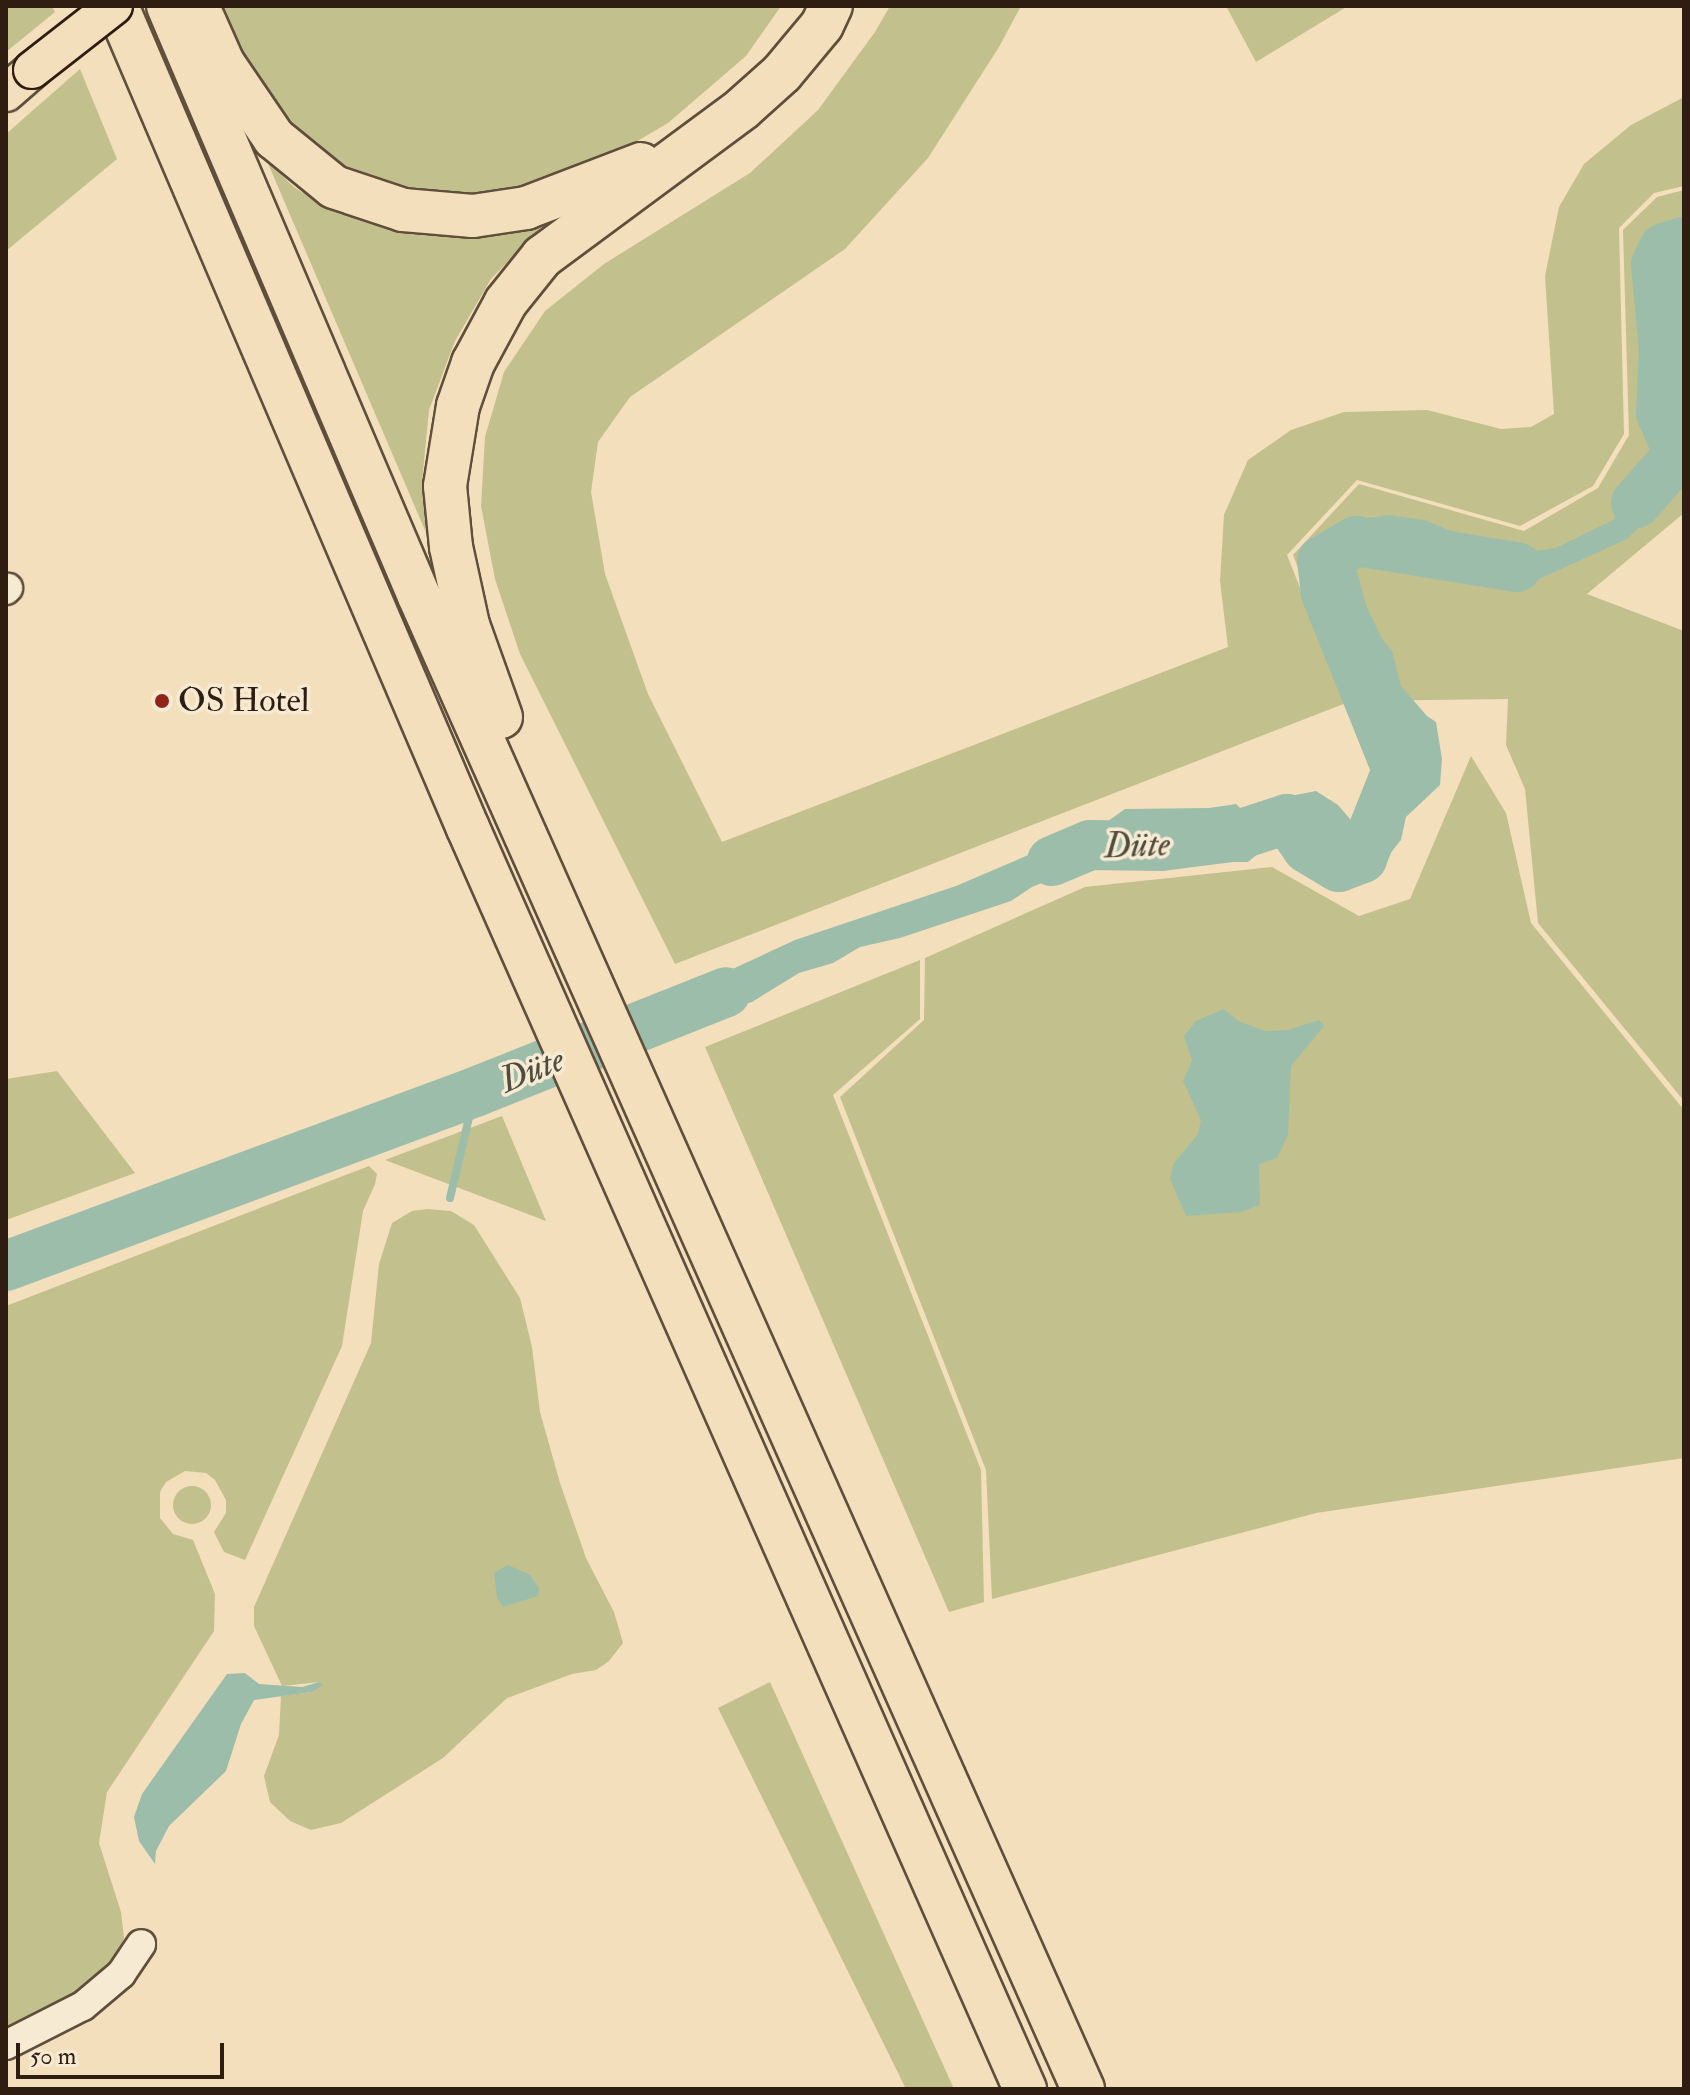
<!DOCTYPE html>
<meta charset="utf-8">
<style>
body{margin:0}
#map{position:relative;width:1690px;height:2095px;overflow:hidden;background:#f3dfbc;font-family:"IM FELL Double Pica",serif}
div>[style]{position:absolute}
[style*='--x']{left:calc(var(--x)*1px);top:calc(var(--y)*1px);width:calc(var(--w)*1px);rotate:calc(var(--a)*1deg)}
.green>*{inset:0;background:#c2c08c}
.round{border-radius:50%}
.water>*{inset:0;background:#9dbdab}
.stream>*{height:8px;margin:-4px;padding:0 4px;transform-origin:4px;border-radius:4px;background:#9dbdab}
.river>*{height:50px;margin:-25px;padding:0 25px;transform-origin:25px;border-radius:25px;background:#9dbdab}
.roads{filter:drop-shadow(2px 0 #604e3c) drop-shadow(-2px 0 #604e3c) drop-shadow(0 2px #604e3c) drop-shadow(0 -2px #604e3c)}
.minor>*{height:28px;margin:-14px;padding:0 14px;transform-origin:14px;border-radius:14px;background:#f7ead3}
.major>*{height:36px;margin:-18px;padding:0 18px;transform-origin:18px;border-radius:18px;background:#f3dfbc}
.highway>*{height:42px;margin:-21px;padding:0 21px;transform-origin:21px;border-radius:21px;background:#f3dfbc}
.bridges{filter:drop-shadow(2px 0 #2f1d11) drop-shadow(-2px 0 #2f1d11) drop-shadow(0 2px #2f1d11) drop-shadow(0 -2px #2f1d11)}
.major-bridge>*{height:36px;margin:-18px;padding:0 18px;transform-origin:18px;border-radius:18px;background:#f3dfbc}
.dots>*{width:22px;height:22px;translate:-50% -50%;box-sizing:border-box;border:4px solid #f7ead3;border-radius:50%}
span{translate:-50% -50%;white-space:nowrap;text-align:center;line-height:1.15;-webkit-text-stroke:7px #f7ead3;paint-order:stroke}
.poi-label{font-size:34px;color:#2f1d11}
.left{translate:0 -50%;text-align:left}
.water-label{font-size:36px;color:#504d3f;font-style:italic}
.frame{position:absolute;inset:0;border:8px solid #2f1d11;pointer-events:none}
.scale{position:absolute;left:16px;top:2043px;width:208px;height:36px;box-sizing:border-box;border:4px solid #2f1d11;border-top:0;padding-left:10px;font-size:24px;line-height:28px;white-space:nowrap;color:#2f1d11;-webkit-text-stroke:6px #f7ead3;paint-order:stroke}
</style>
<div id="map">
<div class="green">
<div style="clip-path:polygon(6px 6px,52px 6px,55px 12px,6px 52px)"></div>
<div style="clip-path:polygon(218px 6px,781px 6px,746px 56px,668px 123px,597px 165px,496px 200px,429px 197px,371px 180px,340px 163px,310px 141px,277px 105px,247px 62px)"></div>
<div style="clip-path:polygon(890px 6px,1021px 6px,999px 47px,928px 158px,845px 249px,630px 397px,598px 442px,591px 492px,605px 574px,648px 694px,722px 842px,1228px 647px,1220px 581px,1224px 515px,1248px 460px,1291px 430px,1344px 412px,1427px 410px,1501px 429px,1531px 427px,1554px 414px,1545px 276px,1559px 207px,1584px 164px,1631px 125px,1684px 97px,1684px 186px,1654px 193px,1619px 228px,1624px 434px,1593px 486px,1520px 526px,1357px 480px,1287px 555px,1346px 703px,675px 964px,520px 654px,495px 579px,481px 506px,485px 437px,504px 372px,545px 311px,604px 264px,750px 173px,818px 110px,875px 32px)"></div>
<div style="clip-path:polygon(1226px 6px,1348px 6px,1256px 62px)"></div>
<div style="clip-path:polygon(80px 69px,117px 159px,6px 251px,6px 134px)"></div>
<div style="clip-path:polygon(267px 161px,295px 188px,329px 209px,378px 226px,435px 236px,495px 234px,548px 220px,491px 279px,455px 341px,429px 410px,422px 482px,433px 549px)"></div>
<div style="clip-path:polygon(1684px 190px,1684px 513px,1587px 594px,1684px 631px,1684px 1101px,1538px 923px,1525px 789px,1506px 745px,1508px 699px,1352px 701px,1293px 555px,1359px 484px,1524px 531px,1598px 488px,1629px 435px,1623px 230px,1657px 197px)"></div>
<div style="clip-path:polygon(1471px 756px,1506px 813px,1531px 923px,1684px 1110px,1684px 1458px,1316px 1513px,992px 1599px,986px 1470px,840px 1097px,924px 1020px,925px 958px,1085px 887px,1272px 867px,1359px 916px,1410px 899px)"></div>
<div style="clip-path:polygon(920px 960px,920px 1019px,833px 1095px,981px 1470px,984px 1602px,949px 1612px,705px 1047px)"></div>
<div style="clip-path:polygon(57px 1071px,135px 1173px,6px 1220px,6px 1079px)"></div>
<div style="clip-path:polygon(502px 1116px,546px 1221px,385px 1160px)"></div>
<div style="clip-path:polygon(369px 1166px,377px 1174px,375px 1184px,363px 1211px,342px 1346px,245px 1560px,224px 1552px,214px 1532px,226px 1513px,226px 1500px,215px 1480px,206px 1473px,185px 1471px,166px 1482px,160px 1492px,160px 1518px,173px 1534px,193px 1540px,215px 1594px,214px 1631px,107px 1792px,99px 1843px,121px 1912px,124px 1938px,113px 1963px,77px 1991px,6px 2027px,6px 1306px)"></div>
<div style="clip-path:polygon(428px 1209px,451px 1211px,474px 1225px,520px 1298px,532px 1347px,540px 1412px,560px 1483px,586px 1558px,614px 1612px,623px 1643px,609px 1661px,596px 1670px,572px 1674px,507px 1698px,443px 1758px,341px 1823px,311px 1830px,290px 1821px,270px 1802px,264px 1776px,279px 1735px,281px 1696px,312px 1692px,319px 1682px,282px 1686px,254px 1626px,254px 1607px,371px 1343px,379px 1264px,392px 1223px,412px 1211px)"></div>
<div class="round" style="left:173px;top:1486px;width:38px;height:38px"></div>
<div style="clip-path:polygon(770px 1682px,954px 2089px,906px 2089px,718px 1708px)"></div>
</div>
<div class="water">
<div style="clip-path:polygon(1684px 224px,1684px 481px,1655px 512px,1627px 539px,1537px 580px,1495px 582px,1469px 566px,1406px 542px,1384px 541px,1359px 546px,1356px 568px,1366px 605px,1382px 639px,1392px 651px,1401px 686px,1427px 716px,1436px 722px,1442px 759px,1440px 785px,1406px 817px,1401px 840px,1381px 865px,1352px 866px,1337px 859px,1327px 841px,1312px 828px,1275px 831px,1267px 846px,1248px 862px,1225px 862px,1194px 836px,1126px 842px,1089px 857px,1073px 870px,1032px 887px,1011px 901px,900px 938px,860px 947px,833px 963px,799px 973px,752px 1002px,669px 1026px,654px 996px,698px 985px,795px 940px,956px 886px,1108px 821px,1125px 809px,1209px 808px,1236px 804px,1244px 812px,1280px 798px,1316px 791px,1338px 805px,1362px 833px,1374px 829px,1390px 782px,1391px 726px,1357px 654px,1341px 608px,1328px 546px,1349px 522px,1387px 515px,1424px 520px,1479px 542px,1505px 561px,1521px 553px,1556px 548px,1613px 520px,1683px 443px,1672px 412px,1669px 386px,1675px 349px,1665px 267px,1667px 245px)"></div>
<div style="clip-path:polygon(1224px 1009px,1238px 1021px,1265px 1031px,1288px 1030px,1319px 1020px,1324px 1026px,1291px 1066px,1288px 1135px,1277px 1158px,1259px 1164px,1260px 1205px,1241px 1212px,1186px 1216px,1170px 1179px,1174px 1163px,1198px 1134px,1201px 1120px,1183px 1081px,1192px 1061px,1184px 1036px,1196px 1021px)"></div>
<div style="clip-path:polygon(508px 1565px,530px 1575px,539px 1588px,538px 1596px,503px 1607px,497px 1598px,494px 1573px)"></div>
<div style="clip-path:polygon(245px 1673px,259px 1684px,302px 1687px,319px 1682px,323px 1685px,312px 1692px,254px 1700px,241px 1724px,226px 1771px,169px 1826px,156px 1851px,155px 1864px,139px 1841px,134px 1817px,142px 1794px,227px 1674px)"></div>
</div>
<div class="stream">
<div style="--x:450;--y:1198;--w:109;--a:-76.7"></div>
</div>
<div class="river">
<div style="--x:1636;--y:503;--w:65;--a:-48.7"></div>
<div style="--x:1679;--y:454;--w:45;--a:-113.7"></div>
<div style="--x:1661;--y:413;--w:63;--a:-87.3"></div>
<div style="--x:1664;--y:350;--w:86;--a:-95.3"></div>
<div style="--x:1656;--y:264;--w:18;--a:-63"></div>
<div style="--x:1664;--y:248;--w:21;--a:-17"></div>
<div style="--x:1052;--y:861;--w:41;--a:-22.8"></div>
<div style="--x:1090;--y:845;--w:71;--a:0.8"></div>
<div style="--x:1161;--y:846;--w:72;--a:-7.2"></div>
<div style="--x:1232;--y:837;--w:58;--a:-18.1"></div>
<div style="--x:1287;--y:819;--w:35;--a:55"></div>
<div style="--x:1307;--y:848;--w:37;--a:31"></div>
<div style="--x:1339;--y:867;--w:25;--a:-21"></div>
<div style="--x:1362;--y:858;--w:95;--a:-68.3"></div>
<div style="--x:1397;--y:770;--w:191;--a:-111.9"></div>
<div style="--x:1326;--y:593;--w:32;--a:-97"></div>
<div style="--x:1322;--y:561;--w:39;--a:-30"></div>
<div style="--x:1356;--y:541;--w:163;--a:9.2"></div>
<div style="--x:6;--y:1266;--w:500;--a:-20.35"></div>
<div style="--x:475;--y:1092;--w:270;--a:-21.7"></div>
</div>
<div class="roads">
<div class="minor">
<div style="--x:6;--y:590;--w:3;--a:-45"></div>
<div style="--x:6;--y:2045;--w:86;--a:-26.9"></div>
<div style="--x:83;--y:2006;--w:50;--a:-40.1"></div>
<div style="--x:121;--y:1974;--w:36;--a:-56"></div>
</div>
<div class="major">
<div style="--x:6;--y:93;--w:35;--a:-41"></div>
</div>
<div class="highway">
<div style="--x:117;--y:6;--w:894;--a:66.88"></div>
<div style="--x:468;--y:828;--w:1379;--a:66.17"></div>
<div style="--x:168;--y:6;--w:641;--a:66.95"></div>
<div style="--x:419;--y:596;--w:1634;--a:66.02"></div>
<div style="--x:203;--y:18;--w:49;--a:66"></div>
<div style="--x:223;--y:63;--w:91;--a:55.8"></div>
<div style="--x:274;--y:138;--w:77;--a:39.2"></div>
<div style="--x:334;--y:187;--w:73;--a:18.4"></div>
<div style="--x:403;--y:210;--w:70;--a:4.9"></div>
<div style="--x:473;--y:216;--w:54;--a:-8.6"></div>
<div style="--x:526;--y:208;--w:123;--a:-20.9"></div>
<div style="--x:501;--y:717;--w:98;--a:-109.7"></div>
<div style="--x:468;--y:625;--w:80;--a:-102.3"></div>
<div style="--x:451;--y:547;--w:61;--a:-95.6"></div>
<div style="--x:445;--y:486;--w:81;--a:-80.8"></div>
<div style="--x:458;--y:406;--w:46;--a:-70.8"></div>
<div style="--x:473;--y:363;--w:69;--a:-61.6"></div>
<div style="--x:506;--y:302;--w:58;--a:-51.3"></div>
<div style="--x:542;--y:257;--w:250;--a:-36.5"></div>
<div style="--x:743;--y:108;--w:52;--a:-41.9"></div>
<div style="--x:782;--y:73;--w:62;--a:-50.2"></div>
<div style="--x:822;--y:25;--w:21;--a:-65"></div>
</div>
</div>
<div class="bridges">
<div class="major-bridge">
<div style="--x:32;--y:70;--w:104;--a:-38"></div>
</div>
</div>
<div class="dots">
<div style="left:162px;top:701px;background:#8f2418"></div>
</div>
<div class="poi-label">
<span class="left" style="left:178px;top:701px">OS Hotel</span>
</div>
<div class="water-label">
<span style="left:1137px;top:845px;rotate:-2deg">Düte</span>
<span style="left:532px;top:1070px;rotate:-22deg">Düte</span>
</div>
<div class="frame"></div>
<div class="scale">50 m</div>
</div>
